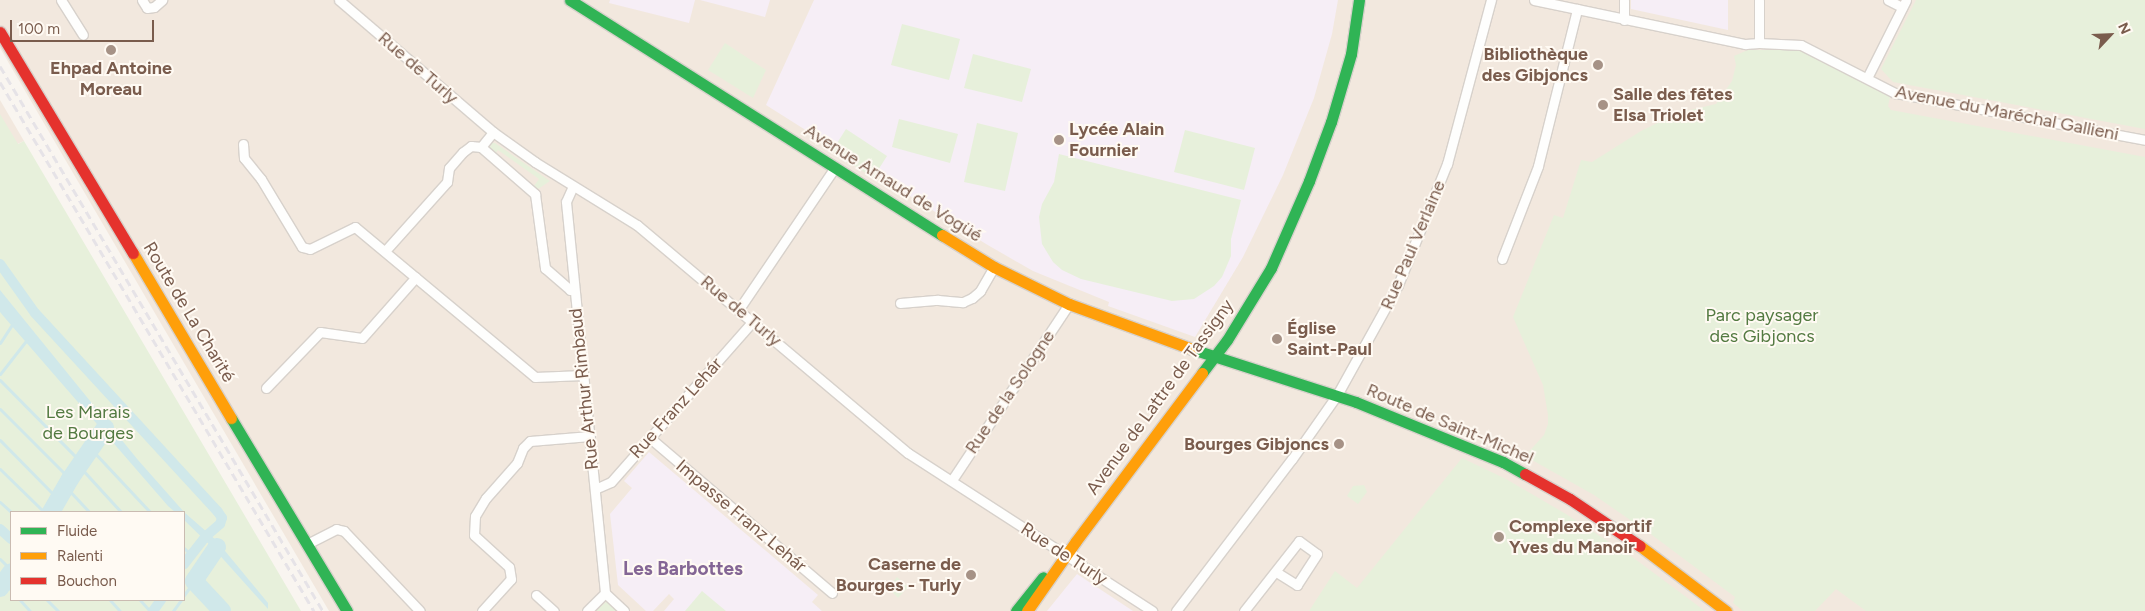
<!DOCTYPE html>
<meta charset="utf-8">
<style>
body{margin:0}
#map{position:relative;width:2145px;height:611px;overflow:hidden;background:#f9f5f0;font-family:Figtree,sans-serif}
div>[style]{position:absolute}
[style*='--x']{left:calc(var(--x)*1px);top:calc(var(--y)*1px);width:calc(var(--w)*1px);rotate:calc(var(--a)*1deg)}
.residential>*{inset:0;background:#f2e8de}
.education>*{inset:0;background:#f6eef6}
.green>*{inset:0;background:#e7f0db}
.water>*{inset:0;background:#d0e8ea}
.stream>*{height:3px;margin:-1.5px;padding:0 1.5px;transform-origin:1.5px;border-radius:1.5px;background:#d0e8ea}
.canal>*{height:10px;margin:-5px;padding:0 5px;transform-origin:5px;border-radius:5px;background:#d0e8ea}
.river>*{height:18px;margin:-9px;padding:0 9px;transform-origin:9px;border-radius:9px;background:#d0e8ea}
.roads{filter:drop-shadow(1px 0 #d7d1cb) drop-shadow(-1px 0 #d7d1cb) drop-shadow(0 1px #d7d1cb) drop-shadow(0 -1px #d7d1cb)}
.street>*{height:9px;margin:-4.5px;padding:0 4.5px;transform-origin:4.5px;border-radius:4.5px;background:#fefefd}
.fast>*{height:11px;margin:-5.5px;padding:0 5.5px;transform-origin:5.5px;border-radius:5.5px;background:#30b455}
.slow>*{height:11px;margin:-5.5px;padding:0 5.5px;transform-origin:5.5px;border-radius:5.5px;background:#ff9f0a}
.jam>*{height:11px;margin:-5.5px;padding:0 5.5px;transform-origin:5.5px;border-radius:5.5px;background:#e5322d}
.rail>*{height:3px;margin-top:-1.5px;transform-origin:0;background:repeating-linear-gradient(90deg,#e6e3e7 0 8px,transparent 0 13px)}
.dots>*{width:14px;height:14px;translate:-50% -50%;box-sizing:border-box;border:2px solid #fffaf3;border-radius:50%}
span{translate:-50% -50%;white-space:nowrap;text-align:center;line-height:1.15;-webkit-text-stroke:4px #fffaf3;paint-order:stroke}
.poi-label{font-size:18px;color:#7a5c4d;font-weight:700}
.right{translate:-100% -50%;text-align:right}
.left{translate:0 -50%;text-align:left}
.street-label{font-size:18px;color:#7a5c4d}
.park-label{font-size:18px;color:#537a41}
.neighbourhood-label{font-size:19px;color:#846695;font-weight:700}
.legend{position:absolute;left:10px;top:511px;width:175px;height:90px;box-sizing:border-box;background:#fffaf3;border:1px solid #cabbb1;margin:0;padding:6px 9px;list-style:none;font-size:15px;color:#7a5c4d}
.legend li{display:flex;align-items:center;gap:10px;height:25px}
.legend b{width:25px;border:1px solid #cabbb1}
.north{position:absolute;left:2085px;top:10px;width:50px;height:50px;-webkit-text-stroke:4px #fffaf3;paint-order:stroke;rotate:65deg;font-size:14px;font-weight:700;line-height:20px;text-align:center;color:#7a5c4d}
.north::after{content:'';display:block;margin:auto;width:18px;height:22px;background:#7a5c4d;clip-path:polygon(50% 0,100% 100%,50% 72%,0 100%)}
.scale{position:absolute;left:10px;top:20px;width:144px;height:22px;box-sizing:border-box;border:2px solid #7a5c4d;border-top:0;padding-left:6px;font-size:15px;line-height:18px;white-space:nowrap;color:#7a5c4d;-webkit-text-stroke:4px #fffaf3;paint-order:stroke}
</style>
<div id="map">
<div class="residential">
<div style="clip-path:polygon(0 0,2145px 0,2145px 611px,329px 611px,0 48px)"></div>
<div style="clip-path:polygon(0 100px,24px 141px,0 152px)"></div>
</div>
<div class="education">
<div style="clip-path:polygon(610px 0,695px 0,689px 23px,609px 3px)"></div>
<div style="clip-path:polygon(700px 0,770px 0,765px 17px)"></div>
<div style="clip-path:polygon(814px 0,1338px 0,1332px 34px,1314px 98px,1283px 175px,1243px 257px,1195px 337px,1108px 306px,1109px 302px,1033px 271px,986px 244px,766px 105px)"></div>
<div style="clip-path:polygon(1631px 0,1728px 0,1728px 30px,1631px 9px)"></div>
<div style="clip-path:polygon(649px 452px,818px 595px,812px 602px,822px 611px,664px 611px,674px 599px,669px 594px,653px 611px,646px 611px,618px 585px,610px 514px,632px 488px,624px 481px)"></div>
<div style="clip-path:polygon(1077px 574px,1133px 611px,1047px 611px)"></div>
</div>
<div class="green">
<div style="clip-path:polygon(1916px 0,2145px 0,2145px 129px,1893px 82px,1881px 69px)"></div>
<div style="clip-path:polygon(902px 24px,960px 39px,949px 80px,891px 65px)"></div>
<div style="clip-path:polygon(725px 43px,766px 70px,753px 98px,708px 70px)"></div>
<div style="clip-path:polygon(1748px 50px,1797px 50px,1814px 56px,1890px 97px,1888px 106px,1891px 110px,2145px 157px,2145px 611px,1866px 611px,1836px 589px,1815px 611px,1743px 611px,1733px 603px,1735px 597px,1652px 535px,1594px 495px,1525px 456px,1544px 435px,1548px 424px,1548px 415px,1543px 385px,1513px 317px,1554px 215px,1563px 218px,1581px 160px,1592px 162px,1641px 131px,1678px 113px,1716px 104px,1732px 81px,1736px 65px,1734px 56px)"></div>
<div style="clip-path:polygon(973px 54px,1031px 69px,1022px 102px,964px 88px)"></div>
<div style="clip-path:polygon(evenodd,0 114px,18px 144px,24px 141px,301px 611px,0 611px,0 114px,11px 512px,184px 512px,184px 600px,11px 600px,11px 512px)"></div>
<div style="clip-path:polygon(899px 119px,958px 134px,950px 163px,892px 147px)"></div>
<div style="clip-path:polygon(977px 123px,1018px 133px,1005px 191px,964px 182px)"></div>
<div style="clip-path:polygon(846px 129px,887px 156px,873px 178px,832px 151px)"></div>
<div style="clip-path:polygon(1185px 130px,1255px 148px,1244px 190px,1174px 172px)"></div>
<div style="clip-path:polygon(491px 143px,495px 143px,550px 181px,538px 189px,534px 186px,539px 179px,498px 150px,494px 155px,489px 148px)"></div>
<div style="clip-path:polygon(1059px 154px,1241px 200px,1231px 239px,1231px 256px,1222px 277px,1214px 286px,1194px 299px,1172px 301px,1081px 279px,1062px 270px,1053px 262px,1042px 244px,1039px 217px,1042px 204px,1054px 182px)"></div>
<div style="clip-path:polygon(1462px 458px,1506px 479px,1566px 514px,1635px 559px,1705px 611px,1309px 611px,1335px 571px,1357px 588px)"></div>
<div style="clip-path:polygon(1364px 485px,1367px 492px,1358px 504px,1347px 496px,1353px 486px)"></div>
<div style="clip-path:polygon(897px 577px,908px 587px,898px 598px,888px 588px)"></div>
<div style="clip-path:polygon(702px 591px,726px 611px,685px 611px)"></div>
<div style="clip-path:polygon(609px 601px,618px 611px,596px 611px,606px 602px)"></div>
</div>
<div class="water">
<div style="clip-path:polygon(0 290px,138px 460px,184px 512px,216px 540px,268px 603px,268px 609px,215px 550px,184px 520px,184px 512px,175px 512px,168px 506px,5px 318px,0 312px)"></div>
</div>
<div class="stream">
<div style="--x:0;--y:343;--w:24;--a:-57"></div>
<div style="--x:0;--y:374;--w:47;--a:-51.9"></div>
<div style="--x:0;--y:380;--w:115;--a:45.4"></div>
<div style="--x:0;--y:409;--w:99;--a:45"></div>
<div style="--x:0;--y:440;--w:83;--a:45.5"></div>
<div style="--x:91;--y:449;--w:86;--a:46.9"></div>
<div style="--x:79;--y:466;--w:62;--a:47.6"></div>
<div style="--x:0;--y:469;--w:62;--a:44.3"></div>
<div style="--x:65;--y:486;--w:35;--a:47"></div>
<div style="--x:0;--y:502;--w:15;--a:42"></div>
<div style="--x:54;--y:507;--w:7;--a:45"></div>
<div style="--x:184;--y:548;--w:8;--a:45"></div>
<div style="--x:0;--y:559;--w:16;--a:45"></div>
<div style="--x:5;--y:583;--w:9;--a:49"></div>
<div style="--x:184;--y:595;--w:17;--a:-54"></div>
<div style="--x:20;--y:600;--w:15;--a:48"></div>
<div style="--x:47;--y:600;--w:16;--a:45"></div>
<div style="--x:110;--y:600;--w:15;--a:48"></div>
<div style="--x:140;--y:600;--w:15;--a:48"></div>
<div style="--x:173;--y:611;--w:14;--a:-54"></div>
</div>
<div class="canal">
<div style="--x:0;--y:264;--w:60;--a:54.5"></div>
<div style="--x:35;--y:313;--w:270;--a:47.4"></div>
<div style="--x:218;--y:512;--w:7;--a:56"></div>
<div style="--x:222;--y:518;--w:6;--a:108"></div>
<div style="--x:220;--y:524;--w:18;--a:139"></div>
<div style="--x:206;--y:536;--w:36;--a:128"></div>
<div style="--x:0;--y:529;--w:15;--a:42"></div>
<div style="--x:153;--y:611;--w:14;--a:-54"></div>
</div>
<div class="river">
<div style="--x:51;--y:512;--w:38;--a:-60"></div>
<div style="--x:70;--y:479;--w:62;--a:-55.5"></div>
<div style="--x:217;--y:547;--w:41;--a:124.1"></div>
<div style="--x:194;--y:581;--w:41;--a:47"></div>
<div style="--x:0;--y:588;--w:19;--a:-55"></div>
</div>
<div class="roads">
<div class="street">
<div style="--x:61;--y:0;--w:41;--a:57.8"></div>
<div style="--x:142;--y:0;--w:9;--a:58"></div>
<div style="--x:147;--y:8;--w:7;--a:-8"></div>
<div style="--x:154;--y:7;--w:11;--a:-41"></div>
<div style="--x:339;--y:0;--w:203;--a:40.6"></div>
<div style="--x:493;--y:132;--w:52;--a:35.5"></div>
<div style="--x:535;--y:162;--w:120;--a:31.7"></div>
<div style="--x:637;--y:225;--w:354;--a:40.1"></div>
<div style="--x:908;--y:453;--w:291;--a:32.9"></div>
<div style="--x:1534;--y:0;--w:216;--a:11.8"></div>
<div style="--x:1745;--y:44;--w:14;--a:-4"></div>
<div style="--x:1759;--y:43;--w:43;--a:-90"></div>
<div style="--x:1888;--y:0;--w:16;--a:27"></div>
<div style="--x:1624;--y:20;--w:20;--a:-90"></div>
<div style="--x:1759;--y:43;--w:42;--a:2.7"></div>
<div style="--x:1801;--y:45;--w:106;--a:27.1"></div>
<div style="--x:1895;--y:93;--w:254;--a:10.6"></div>
<div style="--x:1867;--y:78;--w:87;--a:-63.4"></div>
<div style="--x:243;--y:144;--w:14;--a:86"></div>
<div style="--x:244;--y:158;--w:27;--a:51"></div>
<div style="--x:261;--y:179;--w:79;--a:58.9"></div>
<div style="--x:302;--y:247;--w:8;--a:14"></div>
<div style="--x:310;--y:249;--w:50;--a:-26.1"></div>
<div style="--x:355;--y:227;--w:234;--a:39.8"></div>
<div style="--x:535;--y:377;--w:48;--a:-2.4"></div>
<div style="--x:481;--y:147;--w:72;--a:41"></div>
<div style="--x:535;--y:194;--w:75;--a:82.3"></div>
<div style="--x:545;--y:268;--w:33;--a:41"></div>
<div style="--x:570;--y:290;--w:4;--a:0"></div>
<div style="--x:573;--y:186;--w:17;--a:114"></div>
<div style="--x:566;--y:202;--w:393;--a:84.3"></div>
<div style="--x:385;--y:251;--w:93;--a:-48.1"></div>
<div style="--x:447;--y:182;--w:14;--a:-82"></div>
<div style="--x:449;--y:168;--w:21;--a:-49"></div>
<div style="--x:463;--y:152;--w:10;--a:-37"></div>
<div style="--x:471;--y:146;--w:10;--a:6"></div>
<div style="--x:481;--y:147;--w:19;--a:-51"></div>
<div style="--x:1502;--y:259;--w:100;--a:-68.8"></div>
<div style="--x:1538;--y:166;--w:162;--a:-76"></div>
<div style="--x:900;--y:303;--w:38;--a:-5"></div>
<div style="--x:938;--y:300;--w:25;--a:5"></div>
<div style="--x:963;--y:302;--w:10;--a:-24"></div>
<div style="--x:972;--y:298;--w:11;--a:-41"></div>
<div style="--x:980;--y:291;--w:28;--a:-60"></div>
<div style="--x:739;--y:309;--w:171;--a:-55.9"></div>
<div style="--x:266;--y:388;--w:78;--a:-46"></div>
<div style="--x:320;--y:332;--w:42;--a:8.1"></div>
<div style="--x:362;--y:338;--w:81;--a:-48.5"></div>
<div style="--x:650;--y:438;--w:239;--a:40.4"></div>
<div style="--x:952;--y:480;--w:211;--a:-56.4"></div>
<div style="--x:595;--y:489;--w:17;--a:-24"></div>
<div style="--x:611;--y:482;--w:215;--a:-48.6"></div>
<div style="--x:307;--y:544;--w:33;--a:-27"></div>
<div style="--x:336;--y:529;--w:8;--a:14"></div>
<div style="--x:344;--y:531;--w:110;--a:46.5"></div>
<div style="--x:536;--y:595;--w:24;--a:42"></div>
<div style="--x:482;--y:611;--w:43;--a:-47.8"></div>
<div style="--x:511;--y:579;--w:12;--a:-99"></div>
<div style="--x:509;--y:567;--w:47;--a:-137.6"></div>
<div style="--x:474;--y:535;--w:19;--a:-87"></div>
<div style="--x:475;--y:516;--w:21;--a:-59"></div>
<div style="--x:486;--y:498;--w:47;--a:-48.5"></div>
<div style="--x:517;--y:463;--w:16;--a:-68"></div>
<div style="--x:523;--y:448;--w:10;--a:-45"></div>
<div style="--x:530;--y:441;--w:60;--a:-4.8"></div>
<div style="--x:587;--y:611;--w:25;--a:-45"></div>
<div style="--x:605;--y:593;--w:26;--a:43"></div>
<div style="--x:1176;--y:611;--w:191;--a:-52.7"></div>
<div style="--x:1292;--y:459;--w:78;--a:-54.9"></div>
<div style="--x:1337;--y:395;--w:126;--a:-61"></div>
<div style="--x:1398;--y:285;--w:131;--a:-68"></div>
<div style="--x:1447;--y:164;--w:170;--a:-75"></div>
<div style="--x:1244;--y:611;--w:89;--a:-51.8"></div>
<div style="--x:1299;--y:541;--w:22;--a:36"></div>
<div style="--x:1317;--y:554;--w:37;--a:123"></div>
<div style="--x:1297;--y:585;--w:25;--a:-148"></div>
</div>
<div class="fast">
<div style="--x:570;--y:0;--w:440;--a:32.3"></div>
<div style="--x:1192;--y:349;--w:172;--a:17.9"></div>
<div style="--x:1356;--y:402;--w:159;--a:22.2"></div>
<div style="--x:1503;--y:462;--w:25;--a:29"></div>
<div style="--x:1202;--y:373;--w:41;--a:-52.9"></div>
<div style="--x:1227;--y:340;--w:84;--a:-58.6"></div>
<div style="--x:1271;--y:268;--w:95;--a:-66.4"></div>
<div style="--x:1309;--y:181;--w:63;--a:-69.6"></div>
<div style="--x:1331;--y:122;--w:71;--a:-73.6"></div>
<div style="--x:1351;--y:54;--w:55;--a:-81.6"></div>
<div style="--x:231;--y:418;--w:225;--a:59"></div>
<div style="--x:1016;--y:611;--w:43;--a:-51.5"></div>
</div>
<div class="slow">
<div style="--x:942;--y:235;--w:61;--a:31.6"></div>
<div style="--x:994;--y:267;--w:84;--a:26.3"></div>
<div style="--x:1069;--y:304;--w:131;--a:20.1"></div>
<div style="--x:133;--y:253;--w:192;--a:59.3"></div>
<div style="--x:1640;--y:546;--w:108;--a:37.1"></div>
<div style="--x:1027;--y:611;--w:85;--a:-55"></div>
<div style="--x:1076;--y:541;--w:210;--a:-53.1"></div>
</div>
<div class="jam">
<div style="--x:0;--y:32;--w:258;--a:59"></div>
<div style="--x:1525;--y:474;--w:51;--a:29.1"></div>
<div style="--x:1570;--y:499;--w:84;--a:33.9"></div>
</div>
</div>
<div class="rail">
<div style="--x:0;--y:66;--w:634;--a:59.35"></div>
<div style="--x:0;--y:82;--w:615;--a:59.31"></div>
</div>
<div class="dots">
<div style="left:111px;top:50px;background:#a69286"></div>
<div style="left:1598px;top:65px;background:#a69286"></div>
<div style="left:1603px;top:105px;background:#a69286"></div>
<div style="left:1059px;top:140px;background:#a69286"></div>
<div style="left:1277px;top:339px;background:#a69286"></div>
<div style="left:1339px;top:444px;background:#a69286"></div>
<div style="left:1499px;top:537px;background:#a69286"></div>
<div style="left:971px;top:575px;background:#a69286"></div>
</div>
<div class="poi-label">
<span class="right" style="left:1588px;top:65px">Bibliothèque<br>des Gibjoncs</span>
<span style="left:111px;top:79px">Ehpad Antoine<br>Moreau</span>
<span class="left" style="left:1613px;top:105px">Salle des fêtes<br>Elsa Triolet</span>
<span class="left" style="left:1069px;top:140px">Lycée Alain<br>Fournier</span>
<span class="left" style="left:1287px;top:339px">Église<br>Saint-Paul</span>
<span class="right" style="left:1329px;top:444px">Bourges Gibjoncs</span>
<span class="left" style="left:1509px;top:537px">Complexe sportif<br>Yves du Manoir</span>
<span class="right" style="left:961px;top:575px">Caserne de<br>Bourges - Turly</span>
</div>
<div class="street-label">
<span style="left:418px;top:68px;rotate:41deg">Rue de Turly</span>
<span style="left:2007px;top:113px;rotate:11deg">Avenue du Maréchal Gallieni</span>
<span style="left:893px;top:183px;rotate:32deg">Avenue Arnaud de Vogüé</span>
<span style="left:1413px;top:245px;rotate:-67deg">Rue Paul Verlaine</span>
<span style="left:741px;top:311px;rotate:40deg">Rue de Turly</span>
<span style="left:189px;top:312px;rotate:59deg">Route de La Charité</span>
<span style="left:584px;top:389px;rotate:-96deg">Rue Arthur Rimbaud</span>
<span style="left:1010px;top:392px;rotate:-56deg">Rue de la Sologne</span>
<span style="left:1160px;top:397px;rotate:-54deg">Avenue de Lattre de Tassigny</span>
<span style="left:676px;top:408px;rotate:-48deg">Rue Franz Lehár</span>
<span style="left:1450px;top:424px;rotate:23deg">Route de Saint-Michel</span>
<span style="left:741px;top:516px;rotate:40deg">Impasse Franz Lehár</span>
<span style="left:1064px;top:554px;rotate:33deg">Rue de Turly</span>
</div>
<div class="park-label">
<span style="left:1762px;top:326px">Parc paysager<br>des Gibjoncs</span>
<span style="left:88px;top:423px">Les Marais<br>de Bourges</span>
</div>
<div class="neighbourhood-label">
<span style="left:683px;top:569px">Les Barbottes</span>
</div>
<ul class="legend">
<li><b style="height:6px;background:#30b455"></b>Fluide</li>
<li><b style="height:6px;background:#ff9f0a"></b>Ralenti</li>
<li><b style="height:6px;background:#e5322d"></b>Bouchon</li>
</ul>
<div class="north">N</div>
<div class="scale">100 m</div>
</div>
